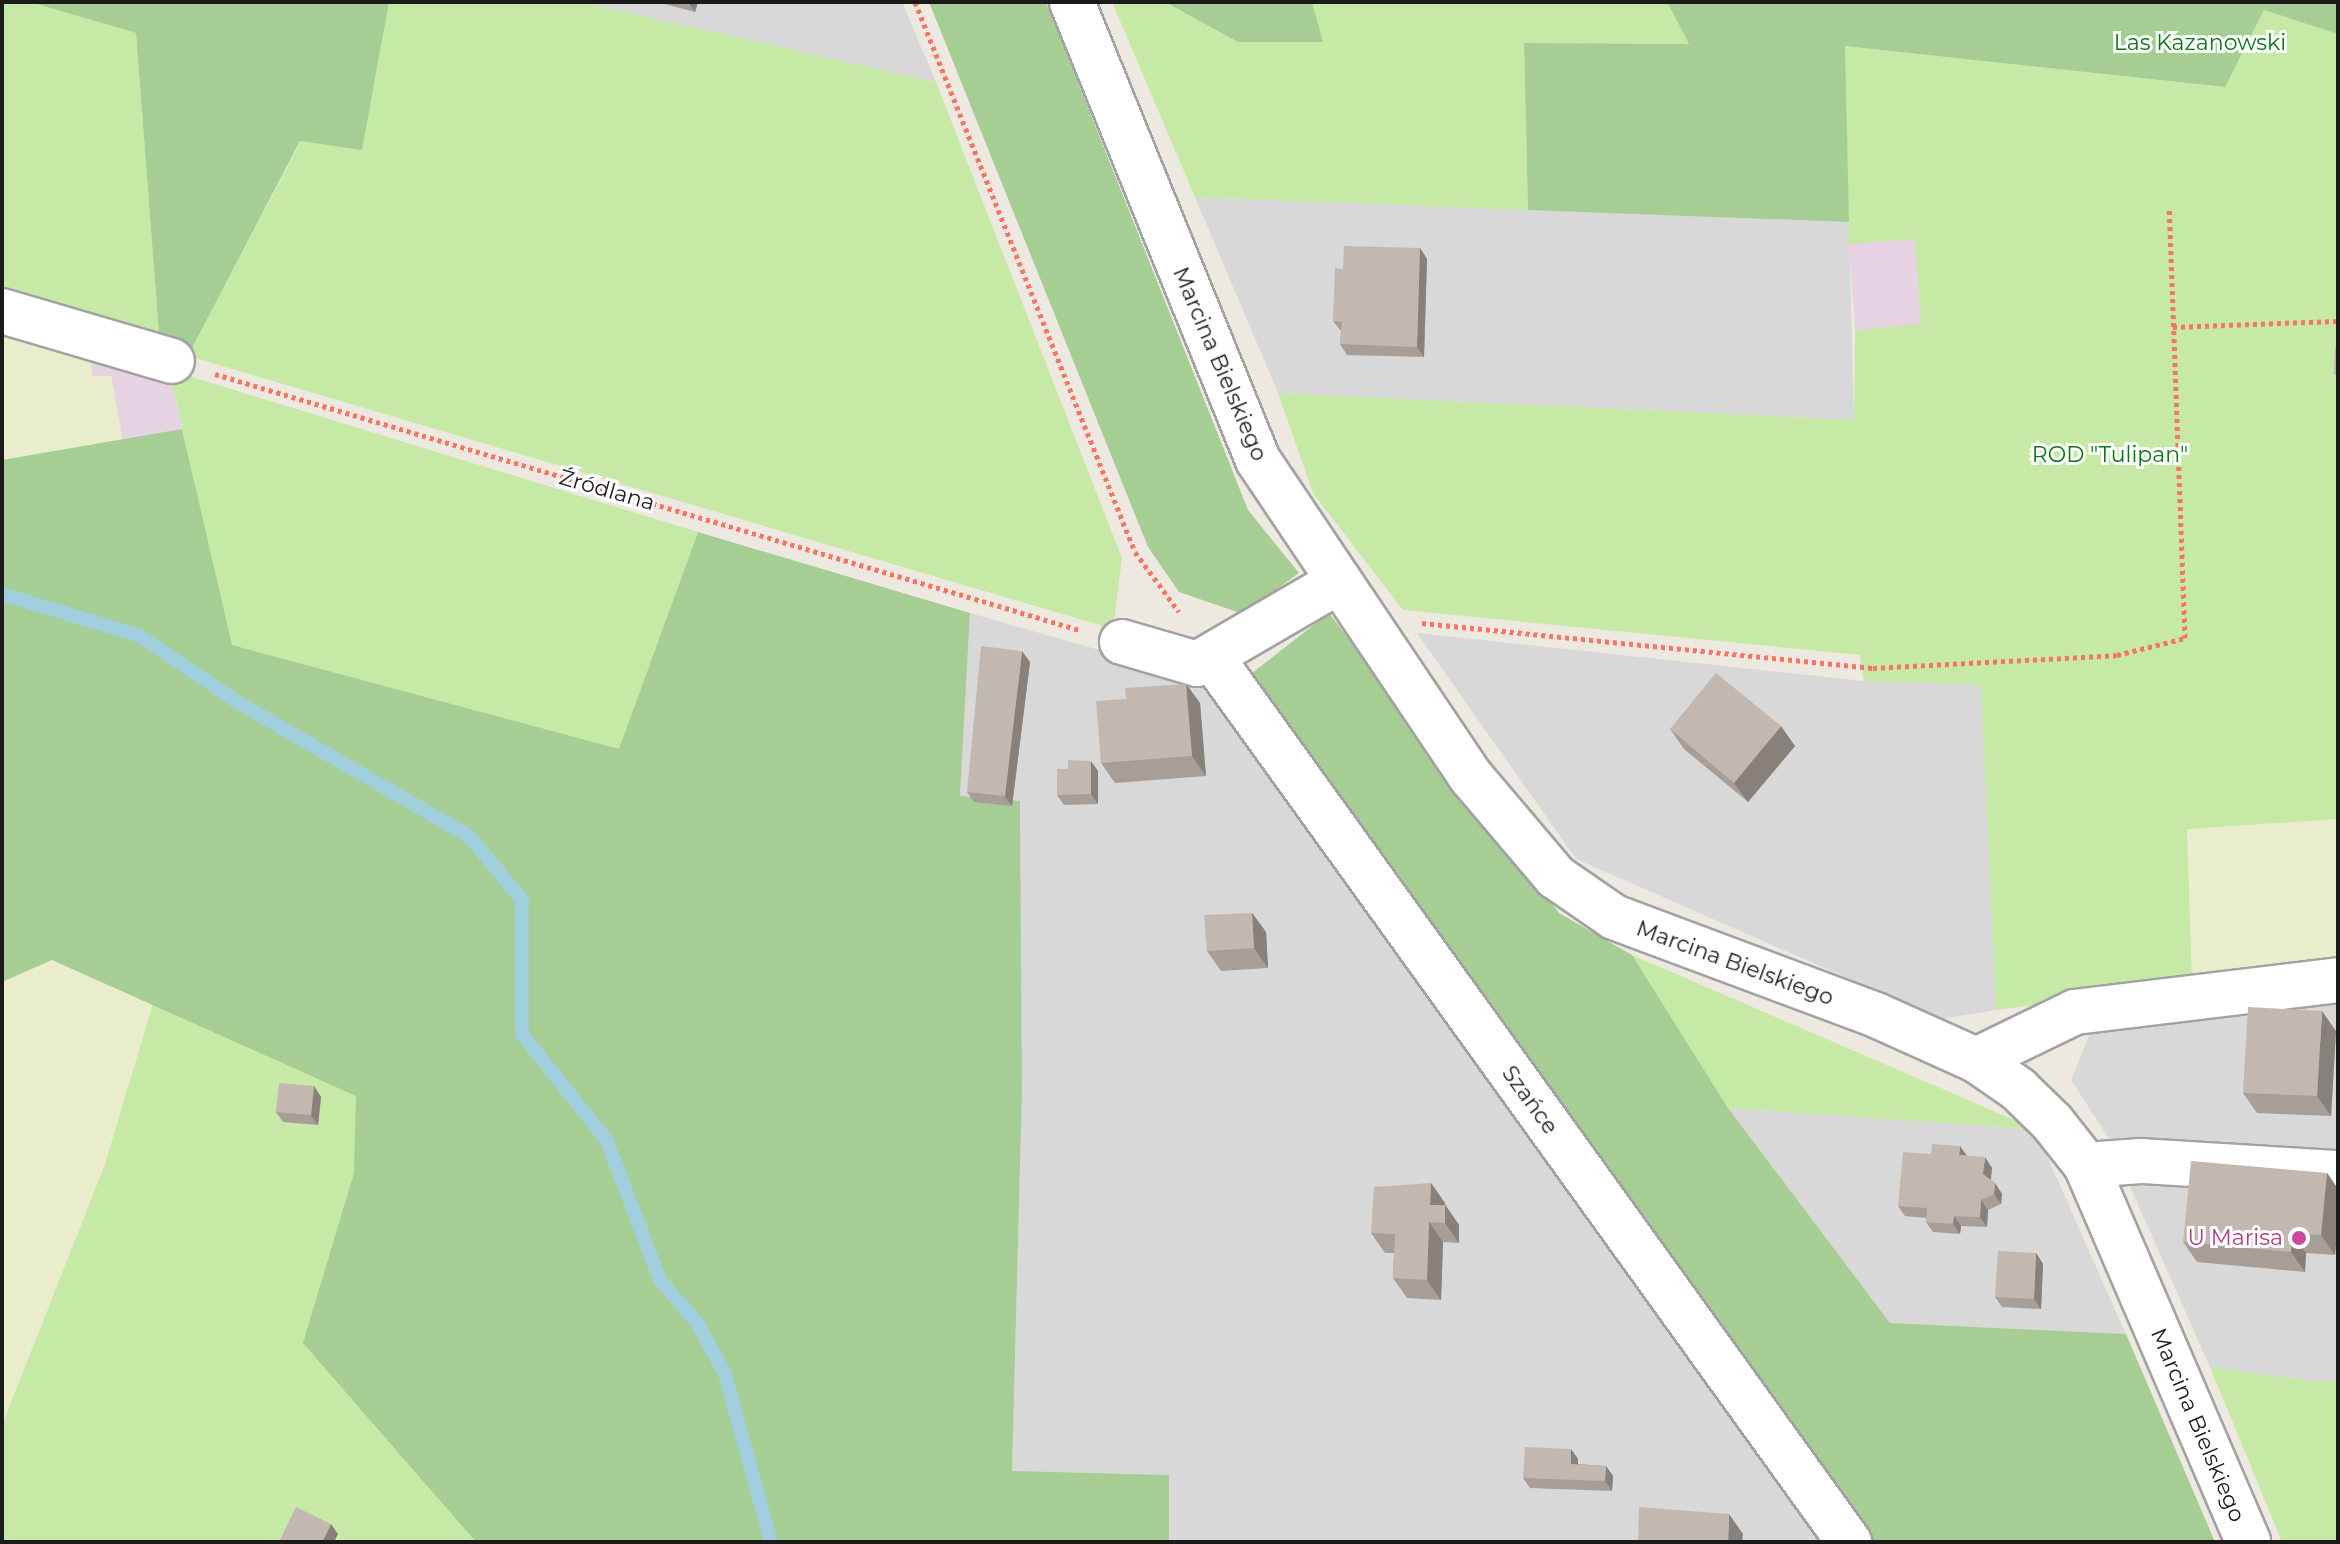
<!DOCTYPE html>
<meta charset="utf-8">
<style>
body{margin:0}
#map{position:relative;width:2340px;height:1544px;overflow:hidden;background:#ede9e1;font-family:Montserrat,sans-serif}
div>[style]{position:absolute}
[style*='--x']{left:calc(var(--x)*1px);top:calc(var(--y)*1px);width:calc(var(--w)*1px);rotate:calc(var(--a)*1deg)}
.residential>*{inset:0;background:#d9d8d8}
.industrial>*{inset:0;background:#e7d2e3}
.farmland>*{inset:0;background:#eaedcb}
.grass>*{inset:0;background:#c6e9a5}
.forest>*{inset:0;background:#a5cd94}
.stream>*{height:14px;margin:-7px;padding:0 7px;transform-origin:7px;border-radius:7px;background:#a0cedc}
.path>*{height:5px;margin-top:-2.5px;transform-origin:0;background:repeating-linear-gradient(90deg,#fb7463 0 4px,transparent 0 8px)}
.roads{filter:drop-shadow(2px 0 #a2a2a2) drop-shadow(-2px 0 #a2a2a2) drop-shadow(0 2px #a2a2a2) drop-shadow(0 -2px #a2a2a2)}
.minor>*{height:44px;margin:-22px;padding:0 22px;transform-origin:22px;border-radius:22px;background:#fff}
.wall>*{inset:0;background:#a79e97}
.shaded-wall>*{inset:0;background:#88817b}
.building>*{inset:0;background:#c2b8b0}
.dots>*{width:22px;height:22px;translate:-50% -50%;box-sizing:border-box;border:4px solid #fff;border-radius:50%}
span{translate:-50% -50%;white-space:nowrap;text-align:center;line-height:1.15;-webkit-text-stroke:6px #fff;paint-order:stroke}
.park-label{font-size:22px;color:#0a7913}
.street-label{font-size:22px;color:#1b1b1b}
.hotel-label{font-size:22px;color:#b23c85}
.right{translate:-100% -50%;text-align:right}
.frame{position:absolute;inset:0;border:4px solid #1b1b1b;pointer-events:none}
</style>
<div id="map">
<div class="residential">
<div style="clip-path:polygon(580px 2px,902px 2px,936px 82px,589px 6px)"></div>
<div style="clip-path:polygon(1195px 197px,1849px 222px,1854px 420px,1278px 393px)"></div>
<div style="clip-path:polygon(970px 613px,1208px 681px,1828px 1542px,1169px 1542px,1169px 1475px,1012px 1471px,1022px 1091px,1020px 802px,960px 796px)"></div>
<div style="clip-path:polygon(1417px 633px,1864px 681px,1982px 685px,1996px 1010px,1941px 1019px,1576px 859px)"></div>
<div style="clip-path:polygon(2338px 994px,2338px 1380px,2320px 1382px,2210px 1367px,2108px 1137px,2071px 1080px,2091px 1031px)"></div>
<div style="clip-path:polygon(1728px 1108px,2035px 1129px,2126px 1334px,1890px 1323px)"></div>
</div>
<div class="industrial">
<div style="clip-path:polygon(1915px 239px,1922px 325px,1855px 330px,1849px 244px)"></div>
<div style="clip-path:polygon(88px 346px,169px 370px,182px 429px,123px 442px,111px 376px,92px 376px)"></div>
</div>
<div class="farmland">
<div style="clip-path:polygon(2px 321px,88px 346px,92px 376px,111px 376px,123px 442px,2px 460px)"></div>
<div style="clip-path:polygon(2338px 819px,2338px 966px,2192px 984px,2187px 829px)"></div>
<div style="clip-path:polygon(52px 960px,153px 1005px,104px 1167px,2px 1425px,2px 982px)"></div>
</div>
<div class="grass">
<div style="clip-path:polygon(2px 2px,30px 2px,136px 33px,160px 347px,2px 301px)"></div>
<div style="clip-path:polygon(389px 2px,580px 2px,936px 82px,1122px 558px,1113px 629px,188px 356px,301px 141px,362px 149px)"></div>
<div style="clip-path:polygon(1112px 2px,1165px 2px,1238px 42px,1322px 42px,1312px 2px,1667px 2px,1689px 44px,1524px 43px,1528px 210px,1195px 197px)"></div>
<div style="clip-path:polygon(2264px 10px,2338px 34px,2338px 819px,2187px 829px,2192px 984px,1996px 1010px,1981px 685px,1864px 681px,1860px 655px,1403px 610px,1313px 493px,1278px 393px,1854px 420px,1855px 330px,1921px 324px,1915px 239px,1849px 244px,1845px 46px,2224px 87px)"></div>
<div style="clip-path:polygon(169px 370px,698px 532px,619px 750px,231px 645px)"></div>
<div style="clip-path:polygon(168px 954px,531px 1034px,778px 1542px,2px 1542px,2px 1425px,104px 1167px)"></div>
<div style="clip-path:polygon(1632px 955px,2035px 1129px,1728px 1108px)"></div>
<div style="clip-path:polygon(2210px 1367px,2319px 1382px,2338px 1380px,2338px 1542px,2282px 1542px)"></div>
</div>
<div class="forest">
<div style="clip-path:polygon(30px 2px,389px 2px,362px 150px,300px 141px,188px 356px,160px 347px,136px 33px)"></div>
<div style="clip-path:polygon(929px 2px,1046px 2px,1248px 510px,1299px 573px,1243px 614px,1179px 592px,1148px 547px)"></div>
<div style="clip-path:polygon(1165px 2px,1312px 2px,1323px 42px,1238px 42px)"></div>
<div style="clip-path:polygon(1667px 2px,2338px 2px,2338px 34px,2264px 10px,2225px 87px,1845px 46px,1849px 222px,1528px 210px,1524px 43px,1689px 44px)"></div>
<div style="clip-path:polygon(182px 429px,232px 645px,619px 749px,698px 532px,970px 613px,960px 796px,1020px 801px,1022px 1091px,1012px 1471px,1169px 1475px,1169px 1542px,476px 1542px,303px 1343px,354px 1173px,356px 1096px,52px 960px,2px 982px,2px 460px)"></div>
<div style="clip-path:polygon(1329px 613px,1559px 913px,1632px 955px,1728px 1108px,1890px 1323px,2126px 1334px,2215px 1542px,1873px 1542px,1247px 677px)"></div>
</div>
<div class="stream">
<div style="--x:2;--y:594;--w:144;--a:16.9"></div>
<div style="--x:140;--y:636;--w:114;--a:34.2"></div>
<div style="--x:234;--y:700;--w:273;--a:30.1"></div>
<div style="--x:470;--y:837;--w:82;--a:50.5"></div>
<div style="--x:522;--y:900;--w:134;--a:90"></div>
<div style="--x:522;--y:1034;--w:137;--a:51.5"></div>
<div style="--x:607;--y:1141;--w:149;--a:69.1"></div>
<div style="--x:660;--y:1280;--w:58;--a:49.2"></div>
<div style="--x:698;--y:1324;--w:57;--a:61.6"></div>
<div style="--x:725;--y:1374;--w:174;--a:74.7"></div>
</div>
<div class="path">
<div style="--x:915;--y:2;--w:592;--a:68.2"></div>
<div style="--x:1135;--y:552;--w:74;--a:53.7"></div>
<div style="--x:2173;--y:327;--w:165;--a:-2.1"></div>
<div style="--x:215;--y:374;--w:902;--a:16.49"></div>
<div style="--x:1422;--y:623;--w:453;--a:5.7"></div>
<div style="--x:1873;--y:668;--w:244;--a:-3"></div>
<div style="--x:2117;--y:655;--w:70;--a:-14"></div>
<div style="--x:2185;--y:638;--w:428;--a:-92.1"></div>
</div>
<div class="roads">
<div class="minor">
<div style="--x:1072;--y:2;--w:494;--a:67.9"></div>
<div style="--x:1258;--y:460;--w:383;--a:56.1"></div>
<div style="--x:1472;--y:778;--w:130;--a:49.7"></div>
<div style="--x:1556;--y:877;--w:70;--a:34.6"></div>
<div style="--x:1614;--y:917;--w:280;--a:20.5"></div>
<div style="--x:1876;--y:1015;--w:110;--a:24.2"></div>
<div style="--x:1976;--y:1060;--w:51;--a:34.6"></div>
<div style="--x:2018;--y:1089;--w:47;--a:44.1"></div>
<div style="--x:2052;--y:1122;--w:55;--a:51.7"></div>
<div style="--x:2086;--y:1165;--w:410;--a:66.7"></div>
<div style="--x:2;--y:311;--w:177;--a:16.4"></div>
<div style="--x:1122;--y:642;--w:78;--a:16.3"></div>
<div style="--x:1197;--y:664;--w:163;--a:-30.2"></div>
<div style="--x:1212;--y:658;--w:1090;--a:54.22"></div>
<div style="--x:1976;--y:1060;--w:110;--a:-25.9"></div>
<div style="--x:2075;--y:1012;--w:265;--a:-6.9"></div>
<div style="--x:2086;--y:1165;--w:55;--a:-4.2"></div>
<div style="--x:2141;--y:1161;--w:197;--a:3.5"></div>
</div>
</div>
<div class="wall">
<div style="clip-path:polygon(657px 2px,698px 2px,695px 12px)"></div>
<div style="clip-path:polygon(1420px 248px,1427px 259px,1424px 357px,1347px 355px,1340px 344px,1341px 331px,1333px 321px,1343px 269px)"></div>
<div style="clip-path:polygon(1030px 662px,1012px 806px,974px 802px,967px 792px)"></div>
<div style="clip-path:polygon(1186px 684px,1200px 703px,1206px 776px,1115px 783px,1101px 763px,1126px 699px)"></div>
<div style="clip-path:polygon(1670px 729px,1795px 746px,1748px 802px,1684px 749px)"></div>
<div style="clip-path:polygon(1098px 771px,1098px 804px,1064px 805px,1057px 795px)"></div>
<div style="clip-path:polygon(1252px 913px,1266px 932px,1268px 968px,1221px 971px,1207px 951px)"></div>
<div style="clip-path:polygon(2336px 1031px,2331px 1116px,2257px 1113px,2243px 1093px)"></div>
<div style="clip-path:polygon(314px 1086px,321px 1097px,318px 1125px,283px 1122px,276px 1112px)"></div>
<div style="clip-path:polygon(1967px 1156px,1992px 1168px,1991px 1180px,1995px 1183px,2002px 1194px,2001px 1204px,1988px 1210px,1987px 1227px,1961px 1226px,1960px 1234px,1933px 1232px,1926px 1222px,1926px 1218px,1905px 1216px,1898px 1206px)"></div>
<div style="clip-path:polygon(2327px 1173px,2338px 1189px,2338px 1222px,2335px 1255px,2306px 1253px,2305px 1272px,2197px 1262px,2183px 1242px)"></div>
<div style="clip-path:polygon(1431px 1183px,1459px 1225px,1459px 1243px,1443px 1242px,1441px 1300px,1407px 1298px,1393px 1278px,1394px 1253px,1385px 1253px,1371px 1233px)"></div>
<div style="clip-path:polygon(2036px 1253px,2043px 1264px,2041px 1309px,2002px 1307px,1995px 1297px)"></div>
<div style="clip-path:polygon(1571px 1449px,1578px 1459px,1578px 1464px,1606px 1466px,1613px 1476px,1612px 1491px,1530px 1488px,1523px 1478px)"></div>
</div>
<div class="shaded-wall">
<div style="clip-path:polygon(688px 2px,698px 2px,695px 12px)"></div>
<div style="clip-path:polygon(1420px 248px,1427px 259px,1424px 357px,1417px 347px)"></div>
<div style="clip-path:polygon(1022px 651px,1030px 662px,1012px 806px,1005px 796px)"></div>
<div style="clip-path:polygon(1186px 684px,1200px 703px,1206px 776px,1192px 756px)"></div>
<div style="clip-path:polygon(1781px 726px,1795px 746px,1748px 802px,1734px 783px)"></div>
<div style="clip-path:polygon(1091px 761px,1098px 771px,1098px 804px,1091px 794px)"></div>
<div style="clip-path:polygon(1252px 913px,1266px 932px,1268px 968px,1254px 948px)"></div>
<div style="clip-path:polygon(2322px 1011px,2336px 1031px,2331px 1116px,2317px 1096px)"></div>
<div style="clip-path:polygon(314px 1086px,321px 1097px,318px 1125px,311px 1115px)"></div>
<div style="clip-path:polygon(1960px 1146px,1967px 1156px,1959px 1155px)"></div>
<div style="clip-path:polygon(1985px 1157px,1992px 1168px,1990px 1185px,1983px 1174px)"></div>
<div style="clip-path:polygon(2327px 1173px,2338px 1189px,2338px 1222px,2335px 1255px,2321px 1235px)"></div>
<div style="clip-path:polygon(1431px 1183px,1445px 1203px,1444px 1223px,1430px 1205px)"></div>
<div style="clip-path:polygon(1995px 1183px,2002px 1194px,2001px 1204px,1994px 1194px)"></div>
<div style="clip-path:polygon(1981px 1200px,1988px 1210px,1987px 1227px,1980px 1217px)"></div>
<div style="clip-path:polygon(1445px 1205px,1459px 1225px,1459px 1243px,1445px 1223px)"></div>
<div style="clip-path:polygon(1954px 1216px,1961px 1226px,1960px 1234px,1953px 1224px)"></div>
<div style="clip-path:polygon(1429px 1222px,1443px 1242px,1441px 1300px,1427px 1280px)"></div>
<div style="clip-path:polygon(2292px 1233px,2306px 1253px,2305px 1272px,2291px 1252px)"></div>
<div style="clip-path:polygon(2036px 1253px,2043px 1264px,2041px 1309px,2034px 1299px)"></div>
<div style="clip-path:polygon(1571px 1449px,1578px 1459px,1578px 1474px,1571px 1464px)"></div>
<div style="clip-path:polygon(1606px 1466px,1613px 1476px,1612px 1491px,1605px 1481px)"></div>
<div style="clip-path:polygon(1729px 1514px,1743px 1534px,1742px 1542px,1728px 1542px)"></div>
<div style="clip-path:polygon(331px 1524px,338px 1534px,334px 1542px,322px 1542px)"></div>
</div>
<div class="building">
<div style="clip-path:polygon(1344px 246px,1420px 248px,1417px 347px,1340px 344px,1342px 322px,1333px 321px,1334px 295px,1335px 268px,1343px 269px)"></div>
<div style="clip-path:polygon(2335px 348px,2338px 348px,2338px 375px,2334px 375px)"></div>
<div style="clip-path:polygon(981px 646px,1022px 651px,1005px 796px,967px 792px)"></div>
<div style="clip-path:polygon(1716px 673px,1781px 726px,1734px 783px,1670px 729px)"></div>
<div style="clip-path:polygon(1186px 684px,1192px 756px,1101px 763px,1096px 701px,1126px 699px,1125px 688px)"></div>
<div style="clip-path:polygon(1068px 760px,1091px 761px,1091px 794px,1057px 795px,1057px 769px,1068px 769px)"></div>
<div style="clip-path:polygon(1252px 913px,1254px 948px,1207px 951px,1204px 915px)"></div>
<div style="clip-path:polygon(2248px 1007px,2322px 1011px,2317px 1096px,2243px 1093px)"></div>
<div style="clip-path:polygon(279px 1083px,314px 1086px,311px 1115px,276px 1112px)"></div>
<div style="clip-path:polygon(1932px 1144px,1960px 1146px,1959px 1155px,1985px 1157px,1983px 1174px,1995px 1183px,1994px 1194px,1981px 1200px,1980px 1217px,1954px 1216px,1953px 1224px,1926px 1222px,1927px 1208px,1898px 1206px,1903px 1152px,1931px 1154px)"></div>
<div style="clip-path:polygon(2191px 1161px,2327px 1173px,2321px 1235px,2292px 1233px,2291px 1252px,2183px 1242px)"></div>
<div style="clip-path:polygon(1431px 1183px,1430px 1205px,1445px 1205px,1445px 1223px,1429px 1222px,1427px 1280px,1393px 1278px,1395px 1234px,1371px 1233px,1374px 1187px)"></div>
<div style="clip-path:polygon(1998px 1251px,2036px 1253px,2034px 1299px,1995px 1297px)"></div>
<div style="clip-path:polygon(1525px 1447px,1571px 1449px,1571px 1464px,1606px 1466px,1605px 1481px,1523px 1478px)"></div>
<div style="clip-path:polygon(296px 1507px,331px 1524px,322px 1542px,279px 1542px)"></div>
<div style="clip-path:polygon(1639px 1507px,1729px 1514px,1728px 1542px,1638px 1542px)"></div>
</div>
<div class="dots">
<div style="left:2299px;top:1238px;background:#d1479c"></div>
</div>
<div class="park-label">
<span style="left:2200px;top:43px">Las Kazanowski</span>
<span style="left:2110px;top:455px">ROD "Tulipan"</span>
</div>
<div class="street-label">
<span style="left:1220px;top:364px;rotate:67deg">Marcina Bielskiego</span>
<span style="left:607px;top:490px;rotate:16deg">Źródlana</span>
<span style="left:1735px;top:963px;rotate:20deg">Marcina Bielskiego</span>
<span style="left:1530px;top:1100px;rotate:54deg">Szańce</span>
<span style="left:2198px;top:1425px;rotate:67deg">Marcina Bielskiego</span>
</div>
<div class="hotel-label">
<span class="right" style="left:2283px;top:1238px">U Marisa</span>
</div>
<div class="frame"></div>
</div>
